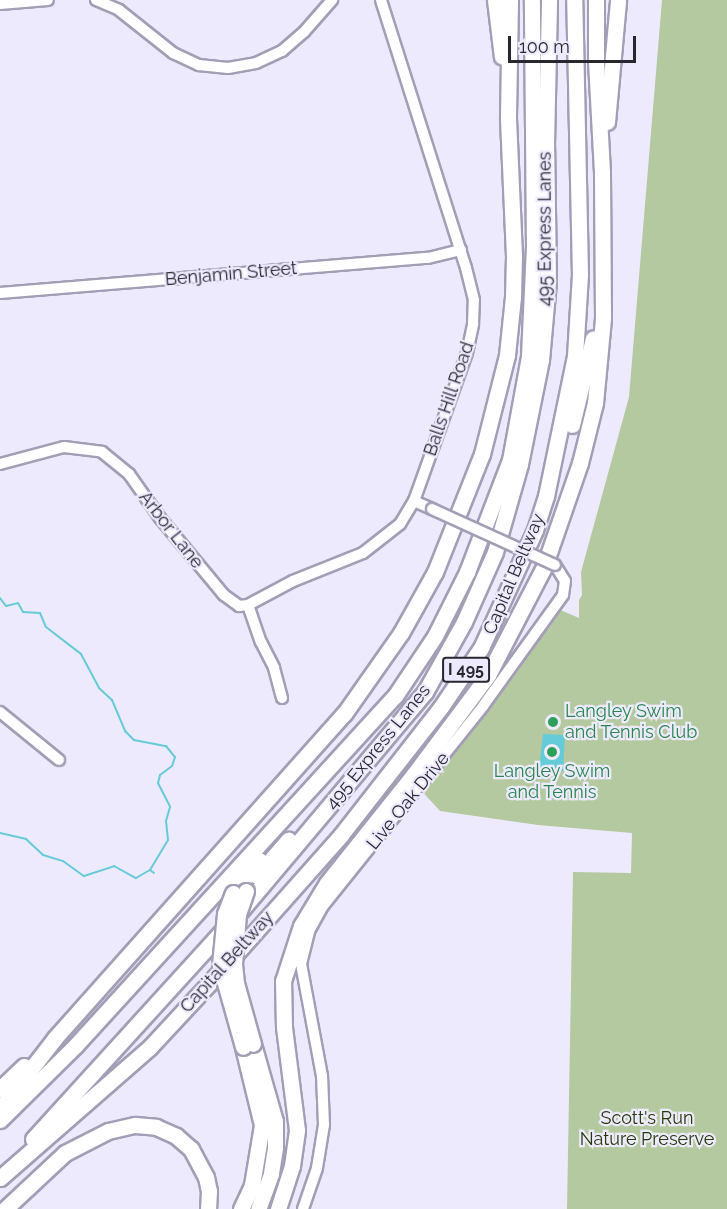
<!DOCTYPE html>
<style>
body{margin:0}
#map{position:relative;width:727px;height:1209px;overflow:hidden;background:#eeeafe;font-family:Raleway,sans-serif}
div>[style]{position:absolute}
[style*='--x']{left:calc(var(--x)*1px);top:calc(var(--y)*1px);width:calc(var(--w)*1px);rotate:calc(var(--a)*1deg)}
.green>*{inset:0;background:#b5c9a0}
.water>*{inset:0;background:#65cbd8}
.stream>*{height:2px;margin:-1px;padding:0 1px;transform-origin:1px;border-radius:1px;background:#65cbd8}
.roads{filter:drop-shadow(2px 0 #a39eb6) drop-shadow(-2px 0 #a39eb6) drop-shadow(0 2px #a39eb6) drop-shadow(0 -2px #a39eb6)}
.minor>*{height:10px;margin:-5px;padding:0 5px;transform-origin:5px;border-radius:5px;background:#fff}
.highway>*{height:15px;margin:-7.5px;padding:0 7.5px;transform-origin:7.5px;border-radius:7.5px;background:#fff}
.bridges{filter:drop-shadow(2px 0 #a39eb6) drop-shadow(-2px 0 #a39eb6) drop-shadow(0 2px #a39eb6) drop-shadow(0 -2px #a39eb6)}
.minor-bridge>*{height:10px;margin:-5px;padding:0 5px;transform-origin:5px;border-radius:5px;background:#fff}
.highway-bridge>*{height:15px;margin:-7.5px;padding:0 7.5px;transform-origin:7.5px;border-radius:7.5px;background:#fff}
.dots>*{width:16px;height:16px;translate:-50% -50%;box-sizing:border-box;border:3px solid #eeeafe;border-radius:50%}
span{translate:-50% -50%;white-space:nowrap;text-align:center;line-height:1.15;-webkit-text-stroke:4.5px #eeeafe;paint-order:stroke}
.shield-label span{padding:2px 4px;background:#eeeafe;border:2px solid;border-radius:4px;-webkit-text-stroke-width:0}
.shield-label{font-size:16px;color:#28262f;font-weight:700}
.street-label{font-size:18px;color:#28262f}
.leisure-label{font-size:18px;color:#27864d}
.left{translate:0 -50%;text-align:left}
.park-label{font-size:18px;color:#253807}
.scale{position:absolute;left:508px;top:36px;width:128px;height:27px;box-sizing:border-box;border:3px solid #28262f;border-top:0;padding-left:8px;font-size:18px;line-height:21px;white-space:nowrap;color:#28262f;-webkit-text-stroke:4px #eeeafe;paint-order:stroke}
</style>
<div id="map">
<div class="green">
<div style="clip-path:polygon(662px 0,727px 0,727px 1209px,567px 1209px,573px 872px,631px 873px,632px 833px,538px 825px,440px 811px,420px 789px,558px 609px,579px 618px,579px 600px,582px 595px,581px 572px,629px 397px)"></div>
</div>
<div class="water">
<div style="clip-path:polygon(543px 734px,565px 735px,563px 771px,539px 769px)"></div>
</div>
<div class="stream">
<div style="--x:0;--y:598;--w:10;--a:53"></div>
<div style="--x:6;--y:606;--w:12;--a:-14"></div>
<div style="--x:18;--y:603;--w:10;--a:61"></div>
<div style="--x:23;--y:612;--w:17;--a:3"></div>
<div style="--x:40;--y:613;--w:15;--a:67"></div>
<div style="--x:46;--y:627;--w:44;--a:37.6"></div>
<div style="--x:81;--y:654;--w:38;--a:62"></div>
<div style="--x:99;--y:688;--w:18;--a:43"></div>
<div style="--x:112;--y:700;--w:34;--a:67"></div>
<div style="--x:125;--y:731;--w:13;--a:45"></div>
<div style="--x:134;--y:740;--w:33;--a:11"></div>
<div style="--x:166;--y:746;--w:14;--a:51"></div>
<div style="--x:175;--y:757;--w:9;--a:108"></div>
<div style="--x:172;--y:766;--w:15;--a:143"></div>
<div style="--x:160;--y:775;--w:8;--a:104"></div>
<div style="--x:158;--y:783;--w:27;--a:63"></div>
<div style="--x:170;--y:807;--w:15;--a:106"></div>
<div style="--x:166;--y:821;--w:19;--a:84"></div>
<div style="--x:168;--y:840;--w:35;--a:121"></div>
<div style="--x:150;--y:870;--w:5;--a:37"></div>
<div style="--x:0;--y:833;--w:27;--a:13"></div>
<div style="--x:26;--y:839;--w:23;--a:43"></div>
<div style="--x:43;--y:855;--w:21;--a:17"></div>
<div style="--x:63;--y:861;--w:26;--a:36"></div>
<div style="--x:84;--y:876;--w:32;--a:-18"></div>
<div style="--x:114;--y:866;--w:25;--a:29"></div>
<div style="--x:136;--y:878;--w:16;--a:-30"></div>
</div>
<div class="roads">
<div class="minor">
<div style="--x:96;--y:0;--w:25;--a:23"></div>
<div style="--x:119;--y:10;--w:69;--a:38.5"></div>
<div style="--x:173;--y:53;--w:29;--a:25"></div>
<div style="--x:199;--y:65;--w:29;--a:6"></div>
<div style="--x:228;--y:68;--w:28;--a:-10"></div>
<div style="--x:256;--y:63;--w:29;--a:-25"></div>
<div style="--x:282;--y:51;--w:29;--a:-41"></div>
<div style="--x:304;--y:32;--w:43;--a:-48.8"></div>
<div style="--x:0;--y:4;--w:48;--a:-4.8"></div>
<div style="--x:0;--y:293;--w:429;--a:-4.7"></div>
<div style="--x:428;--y:258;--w:34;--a:-14"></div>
<div style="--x:0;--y:464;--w:66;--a:-14.9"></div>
<div style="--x:64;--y:447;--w:38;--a:7"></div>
<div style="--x:102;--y:452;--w:35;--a:39"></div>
<div style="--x:129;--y:474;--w:54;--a:54.8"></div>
<div style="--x:160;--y:518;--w:100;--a:50.3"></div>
<div style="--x:224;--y:595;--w:19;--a:36"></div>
<div style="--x:239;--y:606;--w:9;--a:-6"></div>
<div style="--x:248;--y:605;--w:51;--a:-28.1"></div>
<div style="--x:293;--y:581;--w:75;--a:-21.8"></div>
<div style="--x:363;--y:553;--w:47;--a:-38.1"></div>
<div style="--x:400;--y:524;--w:27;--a:-59"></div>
<div style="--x:414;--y:501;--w:157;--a:-70.3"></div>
<div style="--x:467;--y:353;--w:30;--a:-78"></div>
<div style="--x:473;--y:324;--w:24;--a:-88"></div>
<div style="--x:474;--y:300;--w:33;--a:-104"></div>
<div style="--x:466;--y:268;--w:281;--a:-107.6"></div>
<div style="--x:414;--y:501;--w:20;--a:24"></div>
<div style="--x:248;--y:605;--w:39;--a:71"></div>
<div style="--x:261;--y:642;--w:29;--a:63"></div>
<div style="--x:274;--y:668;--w:31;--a:75"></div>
<div style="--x:0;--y:712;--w:76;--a:39.1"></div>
<div style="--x:303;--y:1209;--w:43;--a:-71.1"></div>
<div style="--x:317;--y:1168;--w:44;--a:-80.8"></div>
<div style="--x:324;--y:1125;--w:49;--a:-92.3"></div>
<div style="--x:322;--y:1076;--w:114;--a:-100.6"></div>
<div style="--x:301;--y:964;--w:34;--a:-76"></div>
<div style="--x:309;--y:931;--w:29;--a:-61"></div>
<div style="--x:323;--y:906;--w:256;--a:-51.3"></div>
<div style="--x:483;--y:706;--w:137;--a:-54.2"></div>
<div style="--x:563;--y:595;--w:14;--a:-82"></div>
<div style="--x:565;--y:581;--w:19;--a:-122"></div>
</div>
<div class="highway">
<div style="--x:495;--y:0;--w:57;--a:83"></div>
<div style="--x:607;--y:122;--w:122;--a:-84.8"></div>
<div style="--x:572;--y:425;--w:89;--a:-76.4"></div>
<div style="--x:257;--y:876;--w:48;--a:-49.3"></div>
<div style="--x:233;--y:893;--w:42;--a:-51.8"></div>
<div style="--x:253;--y:1044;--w:80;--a:74.1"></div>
<div style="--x:275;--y:1121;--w:27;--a:90"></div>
<div style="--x:275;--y:1148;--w:26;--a:99"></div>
<div style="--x:271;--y:1174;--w:37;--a:110"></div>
<div style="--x:0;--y:1089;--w:33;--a:-44"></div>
<div style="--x:0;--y:1109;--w:90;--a:-52.2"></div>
<div style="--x:55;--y:1038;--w:434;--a:-48.3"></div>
<div style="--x:344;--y:714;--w:99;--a:-54.9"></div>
<div style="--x:401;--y:633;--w:70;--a:-60.9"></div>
<div style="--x:435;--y:572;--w:127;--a:-68.3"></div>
<div style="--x:482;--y:454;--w:102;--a:-75.8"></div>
<div style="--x:507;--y:355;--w:58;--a:-84.1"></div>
<div style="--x:513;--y:297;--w:41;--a:-88.6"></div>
<div style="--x:514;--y:256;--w:140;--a:-92.5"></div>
<div style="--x:508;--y:116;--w:116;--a:-89"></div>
<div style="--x:0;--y:1120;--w:105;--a:-44.6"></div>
<div style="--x:75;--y:1046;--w:474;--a:-47.6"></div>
<div style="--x:395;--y:696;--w:72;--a:-56.3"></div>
<div style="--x:435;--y:636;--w:72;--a:-63.4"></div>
<div style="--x:467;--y:572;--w:120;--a:-69"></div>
<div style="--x:510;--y:460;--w:106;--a:-79.6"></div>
<div style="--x:529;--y:356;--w:112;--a:-87.4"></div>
<div style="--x:534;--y:244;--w:244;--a:-90.5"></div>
<div style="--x:33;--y:1139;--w:304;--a:-47.7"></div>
<div style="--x:238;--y:914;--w:290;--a:-49.9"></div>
<div style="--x:425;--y:692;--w:80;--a:-60.9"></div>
<div style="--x:464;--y:622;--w:77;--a:-66.1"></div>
<div style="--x:495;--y:552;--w:91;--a:-74.1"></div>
<div style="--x:520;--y:464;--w:106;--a:-78.6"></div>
<div style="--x:541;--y:360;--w:79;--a:-84.9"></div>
<div style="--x:548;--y:281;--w:136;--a:-90.8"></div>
<div style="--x:546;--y:145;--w:145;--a:-88.8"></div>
<div style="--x:0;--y:1178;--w:199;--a:-41.1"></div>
<div style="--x:150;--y:1047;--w:96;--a:-47.1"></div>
<div style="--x:215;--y:977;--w:190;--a:-48.4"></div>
<div style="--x:341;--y:835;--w:162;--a:-52"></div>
<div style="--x:441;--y:707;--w:71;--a:-55.9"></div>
<div style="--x:481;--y:648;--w:130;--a:-65.4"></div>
<div style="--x:535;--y:530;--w:36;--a:-72"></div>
<div style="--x:546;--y:496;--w:143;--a:-78.3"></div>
<div style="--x:575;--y:356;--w:81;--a:-86.5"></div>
<div style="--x:580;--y:275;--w:275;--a:-91.2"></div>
<div style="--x:5;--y:1209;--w:82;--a:-43"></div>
<div style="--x:65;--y:1153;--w:48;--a:-27.1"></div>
<div style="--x:108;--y:1131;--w:28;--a:-13"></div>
<div style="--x:135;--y:1125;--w:21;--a:5"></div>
<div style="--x:156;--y:1127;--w:22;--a:24"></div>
<div style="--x:176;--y:1136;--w:20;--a:41"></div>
<div style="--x:191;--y:1149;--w:32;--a:62"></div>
<div style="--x:206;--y:1177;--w:14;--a:78"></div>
<div style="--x:209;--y:1191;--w:18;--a:93"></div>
<div style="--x:241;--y:1209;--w:26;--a:-65"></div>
<div style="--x:252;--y:1185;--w:61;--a:-80.5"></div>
<div style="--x:262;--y:1125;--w:80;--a:-103.7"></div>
<div style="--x:278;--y:1209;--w:45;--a:-72"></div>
<div style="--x:292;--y:1166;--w:36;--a:-82"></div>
<div style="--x:297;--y:1130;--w:104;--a:-97.2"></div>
<div style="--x:284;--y:1027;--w:46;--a:-91.2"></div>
<div style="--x:283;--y:981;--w:58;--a:-71.9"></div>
<div style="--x:301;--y:926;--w:50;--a:-58.8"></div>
<div style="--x:327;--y:883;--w:139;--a:-51.4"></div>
<div style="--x:414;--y:774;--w:124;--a:-53.2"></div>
<div style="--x:488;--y:675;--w:122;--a:-62.6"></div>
<div style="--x:544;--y:567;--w:110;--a:-70.9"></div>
<div style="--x:580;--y:463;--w:62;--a:-76"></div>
<div style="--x:595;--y:403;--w:85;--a:-84.6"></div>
<div style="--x:603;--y:318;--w:146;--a:-90.4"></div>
<div style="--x:602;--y:172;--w:112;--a:-93.1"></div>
<div style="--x:596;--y:60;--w:60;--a:-90"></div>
</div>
</div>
<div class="bridges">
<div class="minor-bridge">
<div style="--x:432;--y:509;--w:135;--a:24.5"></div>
</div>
<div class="highway-bridge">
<div style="--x:246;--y:891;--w:24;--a:109"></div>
<div style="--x:238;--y:914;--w:50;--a:94.6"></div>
<div style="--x:234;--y:964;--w:19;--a:84"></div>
<div style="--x:236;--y:983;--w:63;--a:74.4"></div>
<div style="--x:233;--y:893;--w:22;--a:111"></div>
<div style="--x:225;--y:914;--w:51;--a:95.6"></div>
<div style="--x:220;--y:965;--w:85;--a:74.3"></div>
</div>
</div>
<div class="dots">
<div style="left:553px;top:722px;background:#2e9e5b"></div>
<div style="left:552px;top:752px;background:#2e9e5b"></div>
</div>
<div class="shield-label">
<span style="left:466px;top:670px">I 495</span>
</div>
<div class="street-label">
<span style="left:545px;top:229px;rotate:-90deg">495 Express Lanes</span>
<span style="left:231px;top:274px;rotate:-5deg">Benjamin Street</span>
<span style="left:449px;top:399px;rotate:-71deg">Balls Hill Road</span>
<span style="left:171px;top:530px;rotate:52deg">Arbor Lane</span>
<span style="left:514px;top:574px;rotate:-67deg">Capital Beltway</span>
<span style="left:378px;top:747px;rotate:-51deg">495 Express Lanes</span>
<span style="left:408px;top:801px;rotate:-51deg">Live Oak Drive</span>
<span style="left:227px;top:962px;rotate:-48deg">Capital Beltway</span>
</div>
<div class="leisure-label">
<span class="left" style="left:565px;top:722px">Langley Swim<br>and Tennis Club</span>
<span style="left:552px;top:782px">Langley Swim<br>and Tennis</span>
</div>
<div class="park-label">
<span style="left:647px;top:1129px">Scott's Run<br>Nature Preserve</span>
</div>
<div class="scale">100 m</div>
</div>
